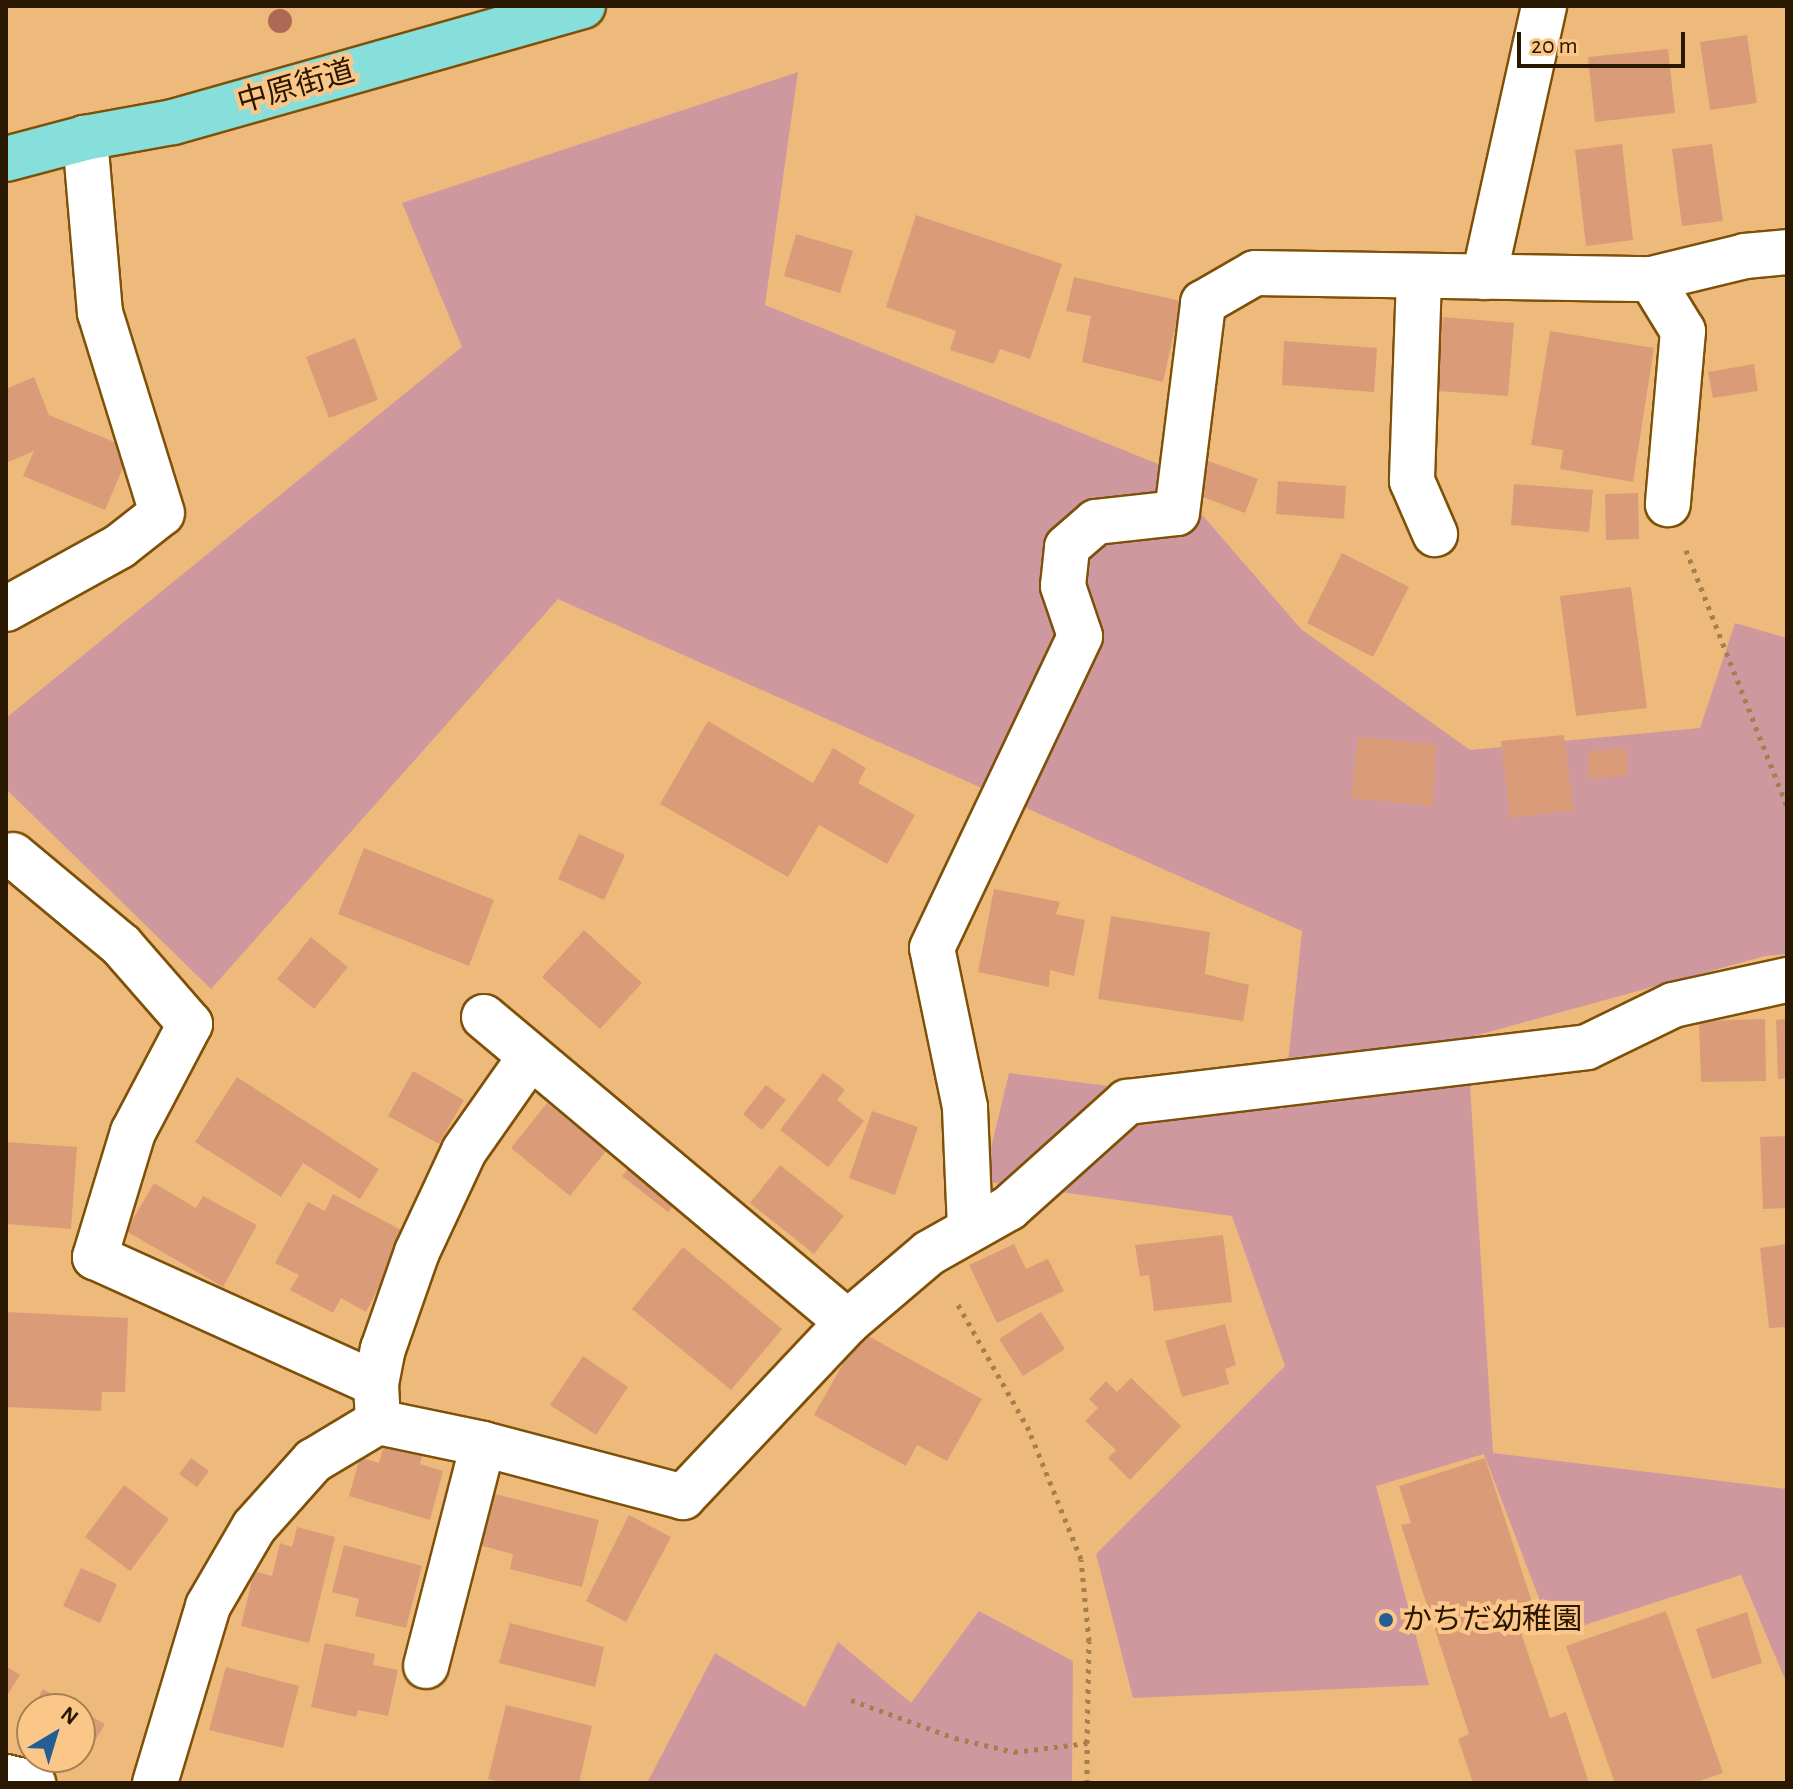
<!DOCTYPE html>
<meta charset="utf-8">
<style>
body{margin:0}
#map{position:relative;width:1793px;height:1789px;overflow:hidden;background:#eeba7c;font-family:"Alegreya Sans","Noto Sans JP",sans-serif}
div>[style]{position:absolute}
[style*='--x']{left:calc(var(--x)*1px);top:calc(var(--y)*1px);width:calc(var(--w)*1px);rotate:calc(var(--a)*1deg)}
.green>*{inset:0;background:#ce989e}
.building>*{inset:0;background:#da9c78}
.path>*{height:5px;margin-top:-2.5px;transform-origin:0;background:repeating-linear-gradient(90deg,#a67f4f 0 4px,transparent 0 10px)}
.roads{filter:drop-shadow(2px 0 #7e5108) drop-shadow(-2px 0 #7e5108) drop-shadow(0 2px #7e5108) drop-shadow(0 -2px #7e5108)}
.minor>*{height:44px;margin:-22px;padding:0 22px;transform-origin:22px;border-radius:22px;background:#fff}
.major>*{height:44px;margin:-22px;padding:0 22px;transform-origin:22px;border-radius:22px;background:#87dfdc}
.trees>*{width:24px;height:24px;margin:-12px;border-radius:50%;background:#ae6857}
.dots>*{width:22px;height:22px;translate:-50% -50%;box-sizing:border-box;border:4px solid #fbc789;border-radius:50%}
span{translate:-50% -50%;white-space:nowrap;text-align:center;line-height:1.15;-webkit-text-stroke:8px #fbc789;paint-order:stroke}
.street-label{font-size:30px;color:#2a1700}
.poi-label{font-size:30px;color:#2a1700}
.left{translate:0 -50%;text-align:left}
.frame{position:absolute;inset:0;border:8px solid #2a1700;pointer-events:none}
.north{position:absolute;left:16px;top:1693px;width:80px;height:80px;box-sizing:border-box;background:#fbc789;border:2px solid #a78152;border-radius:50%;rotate:38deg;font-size:22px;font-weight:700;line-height:32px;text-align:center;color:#2a1700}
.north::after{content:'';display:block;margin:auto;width:28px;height:36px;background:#255d95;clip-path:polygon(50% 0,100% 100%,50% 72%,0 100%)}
.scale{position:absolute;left:1517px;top:32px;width:168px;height:36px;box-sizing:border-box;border:4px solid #2a1700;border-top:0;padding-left:10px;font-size:24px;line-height:28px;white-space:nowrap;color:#2a1700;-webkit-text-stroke:6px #fbc789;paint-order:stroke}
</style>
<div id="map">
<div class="green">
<div style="clip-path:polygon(798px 72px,765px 305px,1158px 464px,1301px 629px,1470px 750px,1700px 728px,1735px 623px,1787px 638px,1787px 954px,1765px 956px,1467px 1038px,1493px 1453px,1787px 1489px,1787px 1684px,1741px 1575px,1553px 1635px,1484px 1454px,1376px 1486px,1429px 1685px,1133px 1698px,1096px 1554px,1285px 1366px,1232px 1216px,983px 1181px,1009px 1073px,1283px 1109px,1302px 931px,558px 599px,211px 989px,6px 789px,6px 718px,462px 347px,402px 203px)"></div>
<div style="clip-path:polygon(979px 1611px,1073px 1661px,1072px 1783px,647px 1783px,715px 1653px,805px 1707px,838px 1642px,911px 1703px)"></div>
</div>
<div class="building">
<div style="clip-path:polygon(1747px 35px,1757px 103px,1710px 110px,1700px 42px)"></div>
<div style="clip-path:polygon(1668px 49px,1675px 113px,1595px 122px,1588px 57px)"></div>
<div style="clip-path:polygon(1622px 144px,1633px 240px,1586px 246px,1575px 150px)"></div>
<div style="clip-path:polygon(1712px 144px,1723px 221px,1682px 226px,1672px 149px)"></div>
<div style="clip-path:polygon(916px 215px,1062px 264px,1030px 359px,1000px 349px,994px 364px,950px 350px,956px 331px,886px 307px)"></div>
<div style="clip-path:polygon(796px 234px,853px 251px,840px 293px,784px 276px)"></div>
<div style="clip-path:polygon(1074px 277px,1181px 301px,1163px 382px,1082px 362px,1091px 316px,1066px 311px)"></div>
<div style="clip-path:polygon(1443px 317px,1514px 323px,1508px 396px,1437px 391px)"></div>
<div style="clip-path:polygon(1550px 331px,1654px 348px,1633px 482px,1560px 469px,1563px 450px,1531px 445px)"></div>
<div style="clip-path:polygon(355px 338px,378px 400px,329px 418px,306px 357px)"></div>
<div style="clip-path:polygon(1284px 341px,1377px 348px,1374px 392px,1282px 385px)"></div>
<div style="clip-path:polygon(1754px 364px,1758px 391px,1713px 398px,1708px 372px)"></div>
<div style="clip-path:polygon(34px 377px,49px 415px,131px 449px,105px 510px,23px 476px,34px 451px,6px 463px,6px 389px)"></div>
<div style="clip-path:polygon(1208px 461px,1258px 479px,1245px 513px,1195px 494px)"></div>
<div style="clip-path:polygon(1278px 481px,1346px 486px,1344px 519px,1276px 514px)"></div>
<div style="clip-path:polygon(1514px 484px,1593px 490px,1589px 532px,1511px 525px)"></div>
<div style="clip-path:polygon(1638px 493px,1639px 539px,1606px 540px,1605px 494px)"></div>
<div style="clip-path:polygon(1342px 553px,1409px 587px,1373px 657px,1307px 623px)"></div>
<div style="clip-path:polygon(1631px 587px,1647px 708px,1576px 716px,1560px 596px)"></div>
<div style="clip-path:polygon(708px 721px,813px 783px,833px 748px,866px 768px,858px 783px,915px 815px,887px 864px,819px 825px,788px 877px,660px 804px)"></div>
<div style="clip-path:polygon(1564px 735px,1574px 810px,1510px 818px,1501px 741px)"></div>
<div style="clip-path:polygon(1358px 737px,1436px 744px,1433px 806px,1351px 798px)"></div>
<div style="clip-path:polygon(1626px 748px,1628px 775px,1588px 779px,1588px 751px)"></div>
<div style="clip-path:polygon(579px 834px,625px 855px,604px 900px,558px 879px)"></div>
<div style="clip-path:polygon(364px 848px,494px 900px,469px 966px,338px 914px)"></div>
<div style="clip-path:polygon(994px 889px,1060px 902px,1056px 914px,1085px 920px,1074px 976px,1050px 970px,1049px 987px,978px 972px)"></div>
<div style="clip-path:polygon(1111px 916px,1210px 932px,1205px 974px,1249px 985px,1243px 1021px,1098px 999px)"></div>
<div style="clip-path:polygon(584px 930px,642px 983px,600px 1029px,542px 977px)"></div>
<div style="clip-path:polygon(311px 937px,348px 967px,314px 1009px,277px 979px)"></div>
<div style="clip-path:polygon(1765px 1019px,1766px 1081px,1701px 1082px,1699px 1021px)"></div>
<div style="clip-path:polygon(1787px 1019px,1787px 1078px,1778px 1079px,1776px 1020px)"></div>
<div style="clip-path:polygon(413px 1071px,464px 1100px,439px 1144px,388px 1116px)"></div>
<div style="clip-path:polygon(823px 1073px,845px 1090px,837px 1100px,864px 1121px,828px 1167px,780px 1130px)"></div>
<div style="clip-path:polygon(237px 1077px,379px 1169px,360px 1199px,303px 1163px,281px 1197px,195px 1142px)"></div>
<div style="clip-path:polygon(766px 1085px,786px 1100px,762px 1130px,743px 1114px)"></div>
<div style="clip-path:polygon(547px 1103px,606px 1151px,570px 1196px,511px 1148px)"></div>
<div style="clip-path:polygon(872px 1111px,918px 1127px,895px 1195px,849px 1178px)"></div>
<div style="clip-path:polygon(1787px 1136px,1787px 1208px,1763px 1209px,1760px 1137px)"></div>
<div style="clip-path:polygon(6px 1142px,77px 1147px,71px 1229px,6px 1224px)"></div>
<div style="clip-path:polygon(634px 1161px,680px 1197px,668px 1212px,622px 1176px)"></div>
<div style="clip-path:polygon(780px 1165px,844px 1216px,814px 1254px,750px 1203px)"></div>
<div style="clip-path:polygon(154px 1183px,196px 1208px,203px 1196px,257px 1225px,223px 1287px,126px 1231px)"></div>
<div style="clip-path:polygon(333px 1194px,407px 1233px,366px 1312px,341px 1298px,333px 1313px,290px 1290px,299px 1275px,275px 1263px,308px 1202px,325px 1211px)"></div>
<div style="clip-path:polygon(1223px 1235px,1232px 1302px,1154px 1311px,1149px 1275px,1140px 1276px,1135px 1245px)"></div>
<div style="clip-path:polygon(1014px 1244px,1026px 1269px,1048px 1259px,1064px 1291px,997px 1323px,969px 1265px)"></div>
<div style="clip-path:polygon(1787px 1244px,1787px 1327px,1769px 1328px,1760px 1248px)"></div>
<div style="clip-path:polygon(683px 1247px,782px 1329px,731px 1390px,632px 1309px)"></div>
<div style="clip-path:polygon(6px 1312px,128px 1318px,125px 1392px,102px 1392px,101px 1411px,6px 1407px)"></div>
<div style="clip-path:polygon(1041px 1312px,1065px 1349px,1023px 1376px,999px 1339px)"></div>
<div style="clip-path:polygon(1225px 1324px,1236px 1365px,1225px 1369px,1229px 1384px,1182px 1397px,1165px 1341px)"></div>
<div style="clip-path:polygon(861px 1332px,982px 1399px,947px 1461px,917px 1445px,906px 1466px,814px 1415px)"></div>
<div style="clip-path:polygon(583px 1356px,628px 1387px,596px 1435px,550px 1405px)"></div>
<div style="clip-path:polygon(1131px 1378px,1181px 1426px,1130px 1480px,1108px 1458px,1116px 1450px,1085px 1421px,1098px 1408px,1089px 1399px,1106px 1381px,1117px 1392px)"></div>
<div style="clip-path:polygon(385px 1442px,423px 1454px,420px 1464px,443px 1471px,430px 1520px,349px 1496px,360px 1457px,379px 1463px)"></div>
<div style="clip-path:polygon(191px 1458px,209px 1471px,197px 1487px,179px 1474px)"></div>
<div style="clip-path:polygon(1485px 1458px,1533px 1605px,1514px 1612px,1550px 1718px,1566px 1712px,1589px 1783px,1473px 1783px,1458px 1739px,1469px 1734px,1401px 1525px,1411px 1523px,1399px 1486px)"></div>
<div style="clip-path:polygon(124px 1485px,169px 1519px,130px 1571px,85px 1537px)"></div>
<div style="clip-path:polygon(491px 1493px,599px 1520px,582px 1587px,510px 1569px,513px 1554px,479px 1545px)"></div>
<div style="clip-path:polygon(629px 1515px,671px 1537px,626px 1622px,586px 1601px)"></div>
<div style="clip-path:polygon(297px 1527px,335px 1537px,309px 1643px,241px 1626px,254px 1571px,272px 1576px,280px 1543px,292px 1547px)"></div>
<div style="clip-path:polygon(344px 1545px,422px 1566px,406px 1628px,355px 1616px,359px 1599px,332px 1592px)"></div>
<div style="clip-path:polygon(81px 1568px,117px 1584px,100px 1623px,63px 1606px)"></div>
<div style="clip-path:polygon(1666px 1611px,1723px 1773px,1694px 1783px,1615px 1783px,1566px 1646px)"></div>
<div style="clip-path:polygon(1747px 1612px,1762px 1663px,1712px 1679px,1696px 1629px)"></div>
<div style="clip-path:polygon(510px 1623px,604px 1647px,595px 1687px,499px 1663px)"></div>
<div style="clip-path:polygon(325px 1643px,375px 1654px,373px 1665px,398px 1670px,388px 1716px,358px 1710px,356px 1717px,311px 1707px)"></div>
<div style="clip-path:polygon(6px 1666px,20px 1675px,6px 1697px)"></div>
<div style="clip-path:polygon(226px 1667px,299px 1686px,283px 1748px,209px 1730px)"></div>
<div style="clip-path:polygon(43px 1689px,78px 1709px,32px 1709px,32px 1736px,20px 1729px)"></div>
<div style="clip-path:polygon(506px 1705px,592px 1726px,579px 1783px,505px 1783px,488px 1779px)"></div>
<div style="clip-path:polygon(80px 1710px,105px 1724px,81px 1765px,67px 1757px,80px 1757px)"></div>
</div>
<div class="path">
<div style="--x:1686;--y:550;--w:275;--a:68.5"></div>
<div style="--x:851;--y:1700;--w:111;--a:20.1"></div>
<div style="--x:955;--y:1738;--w:61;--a:13.3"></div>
<div style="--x:1014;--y:1752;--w:74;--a:-7"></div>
<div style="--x:1087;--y:1743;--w:102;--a:-88.9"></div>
<div style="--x:1089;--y:1641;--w:82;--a:-95.6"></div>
<div style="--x:1081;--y:1559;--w:139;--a:-112"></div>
<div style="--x:1029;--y:1430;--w:150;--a:-119.5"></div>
<div style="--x:1087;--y:1783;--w:40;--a:-90"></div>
</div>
<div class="roads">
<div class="minor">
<div style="--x:1484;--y:277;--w:278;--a:-77.5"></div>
<div style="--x:1419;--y:278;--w:203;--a:92"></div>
<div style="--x:1412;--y:481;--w:58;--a:66.5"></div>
<div style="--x:1651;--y:279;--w:61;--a:58.4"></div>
<div style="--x:1683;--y:331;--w:174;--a:95"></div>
<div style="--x:6;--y:609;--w:130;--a:-28.9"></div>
<div style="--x:120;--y:546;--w:53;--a:-38.2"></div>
<div style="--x:162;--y:513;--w:209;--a:-107.2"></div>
<div style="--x:100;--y:313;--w:176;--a:-94.9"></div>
<div style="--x:13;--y:855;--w:141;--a:39.8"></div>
<div style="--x:121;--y:945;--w:105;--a:48.9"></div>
<div style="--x:190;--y:1024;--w:122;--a:117.8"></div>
<div style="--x:133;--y:1132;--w:131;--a:106.9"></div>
<div style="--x:95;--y:1257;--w:308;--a:24.3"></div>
<div style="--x:376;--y:1384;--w:38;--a:87"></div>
<div style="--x:484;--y:1017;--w:475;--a:40"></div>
<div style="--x:970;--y:1228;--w:121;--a:-92.4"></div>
<div style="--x:965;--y:1107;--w:162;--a:-101.7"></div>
<div style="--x:932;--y:948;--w:345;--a:-64.6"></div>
<div style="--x:1080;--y:636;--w:53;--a:-108.8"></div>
<div style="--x:1063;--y:586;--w:39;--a:-84"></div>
<div style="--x:1067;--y:547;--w:38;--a:-41"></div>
<div style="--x:1096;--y:522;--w:81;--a:-6.3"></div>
<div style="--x:1177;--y:513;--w:212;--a:-82.9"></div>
<div style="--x:1203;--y:303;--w:60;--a:-30"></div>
<div style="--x:1255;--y:273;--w:396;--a:0.9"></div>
<div style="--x:1651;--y:279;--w:97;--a:-13.7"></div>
<div style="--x:1745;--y:256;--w:42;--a:-5.4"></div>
<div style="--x:376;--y:1384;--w:36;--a:-79"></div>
<div style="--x:383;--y:1349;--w:103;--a:-70.7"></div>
<div style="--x:417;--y:1252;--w:111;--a:-65"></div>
<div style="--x:464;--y:1151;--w:115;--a:-54.9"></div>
<div style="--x:426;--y:1666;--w:229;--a:-75.6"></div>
<div style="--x:6;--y:1777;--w:28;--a:13"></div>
<div style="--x:155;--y:1783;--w:185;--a:-73.3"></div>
<div style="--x:208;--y:1606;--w:91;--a:-59.8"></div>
<div style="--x:254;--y:1527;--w:89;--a:-48.2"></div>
<div style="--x:313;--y:1461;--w:76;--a:-31"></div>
<div style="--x:378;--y:1422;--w:107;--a:11.8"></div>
<div style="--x:483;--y:1444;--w:207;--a:14.8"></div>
<div style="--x:683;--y:1497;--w:241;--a:-46.7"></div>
<div style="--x:848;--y:1322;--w:106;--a:-40.4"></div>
<div style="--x:929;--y:1253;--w:92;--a:-29.4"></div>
<div style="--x:1009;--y:1208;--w:159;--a:-41.9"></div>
<div style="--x:1127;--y:1102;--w:463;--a:-6.8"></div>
<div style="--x:1587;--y:1047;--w:96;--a:-26"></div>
<div style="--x:1673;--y:1005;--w:117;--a:-12.4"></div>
</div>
<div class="major">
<div style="--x:6;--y:159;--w:82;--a:-14.9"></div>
<div style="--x:85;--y:138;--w:89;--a:-10.3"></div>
<div style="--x:173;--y:122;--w:426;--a:-15.8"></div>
</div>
</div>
<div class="trees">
<div style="left:280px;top:21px"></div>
</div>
<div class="dots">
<div style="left:1386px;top:1620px;background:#255d95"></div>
</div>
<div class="street-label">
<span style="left:296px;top:87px;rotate:-16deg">中原街道</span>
</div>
<div class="poi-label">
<span class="left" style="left:1402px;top:1620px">かちだ幼稚園</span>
</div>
<div class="frame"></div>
<div class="north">N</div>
<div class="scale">20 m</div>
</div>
